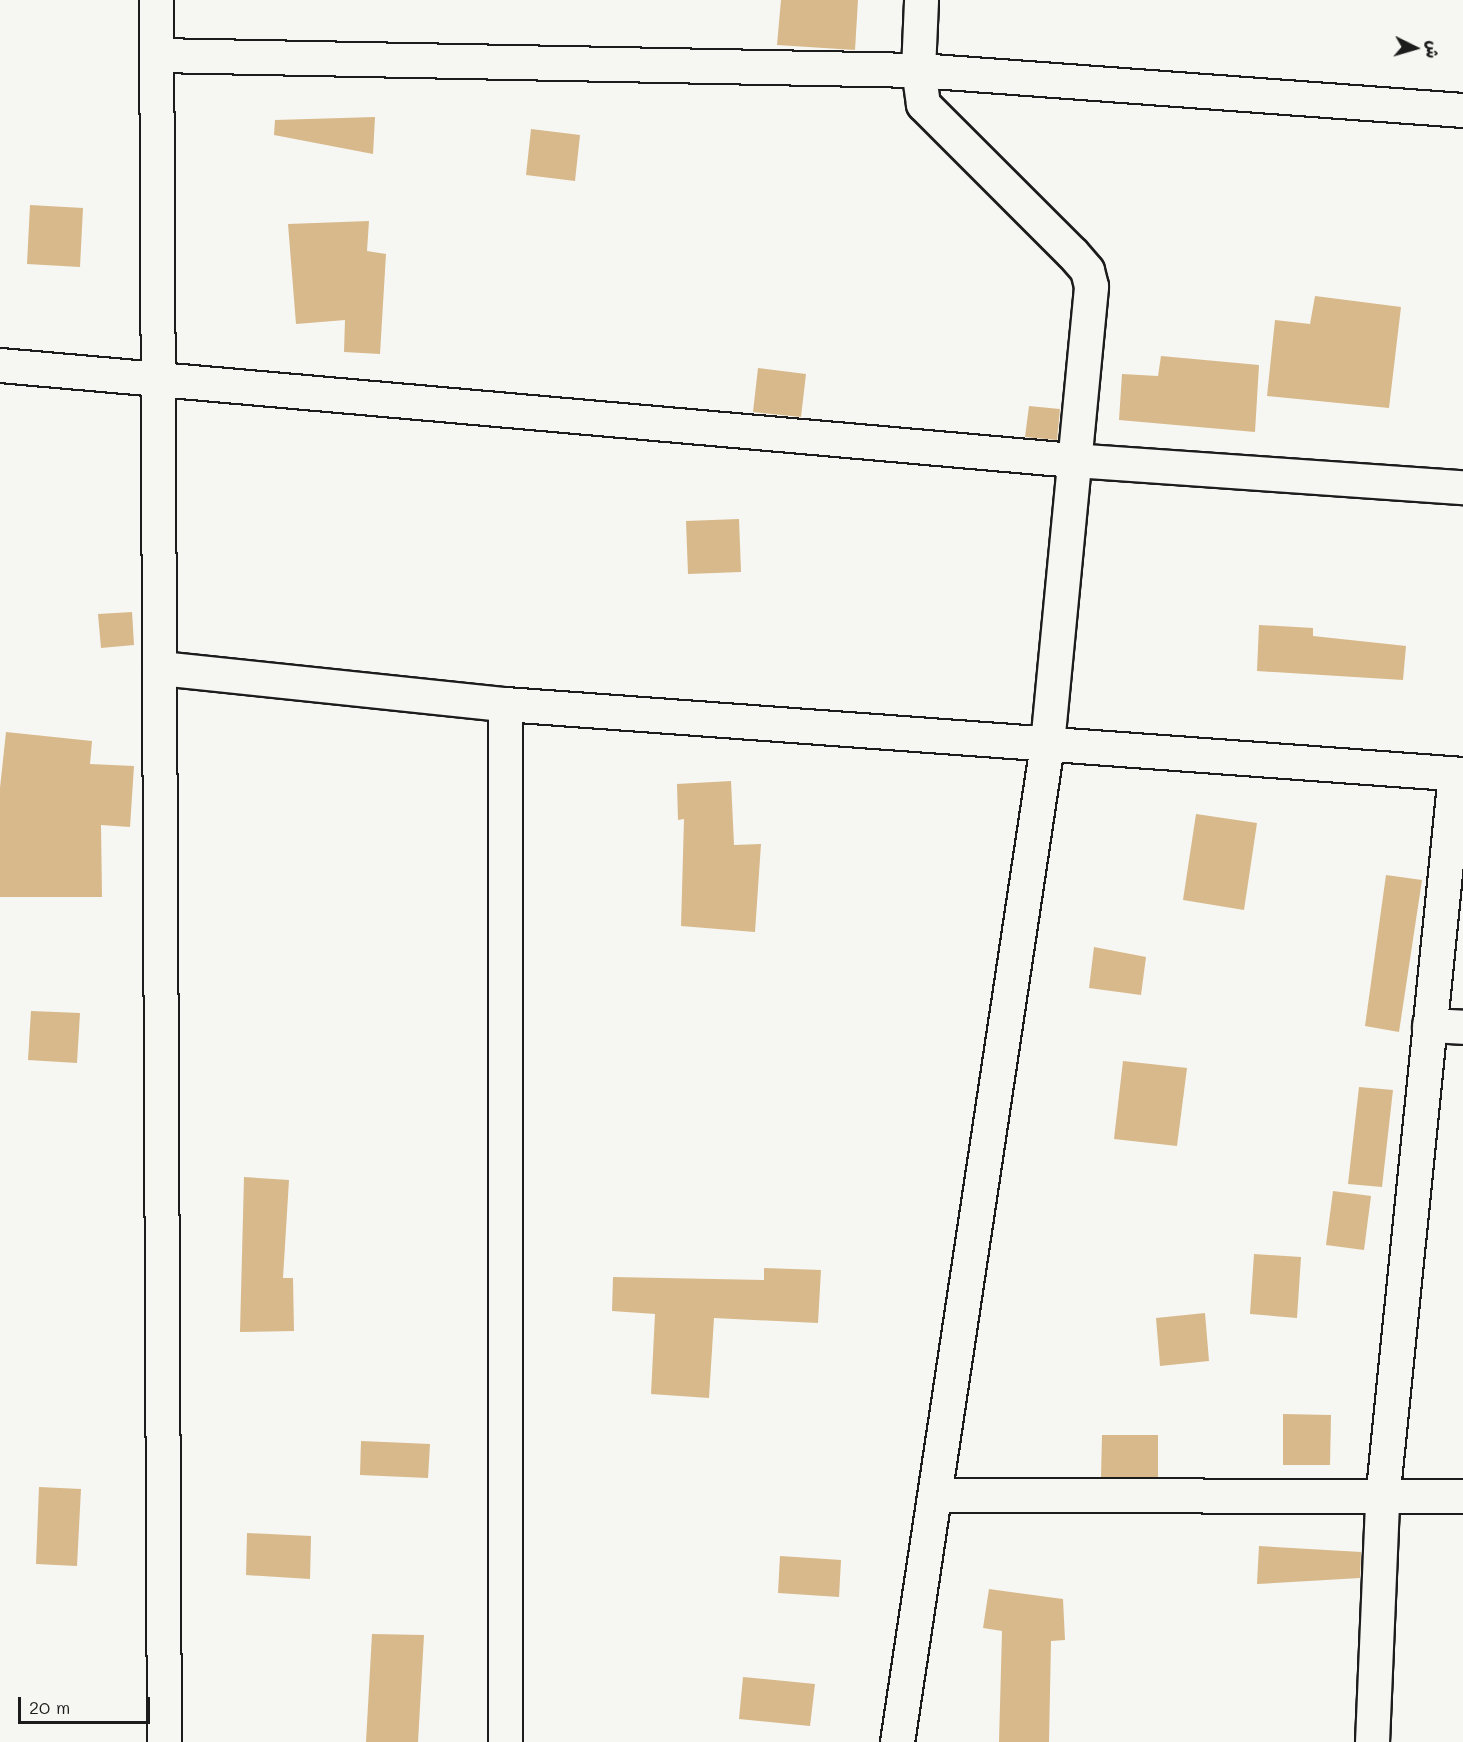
<!DOCTYPE html>
<meta charset="utf-8">
<style>
body{margin:0}
#map{position:relative;width:1463px;height:1742px;overflow:hidden;background:#f6f6f2;font-family:Mali,"Playpen Sans Arabic",sans-serif}
div>[style]{position:absolute}
[style*='--x']{left:calc(var(--x)*1px);top:calc(var(--y)*1px);width:calc(var(--w)*1px);rotate:calc(var(--a)*1deg)}
.building>*{inset:0;background:#d8b98b}
.roads{filter:drop-shadow(2px 0 #1c1c1c) drop-shadow(-2px 0 #1c1c1c) drop-shadow(0 2px #1c1c1c) drop-shadow(0 -2px #1c1c1c)}
.minor>*{height:33px;margin:-16.5px;padding:0 16.5px;transform-origin:16.5px;border-radius:16.5px;background:#f6f6f2}
span{translate:-50% -50%;white-space:nowrap;text-align:center;line-height:1.15;-webkit-text-stroke:4.5px #f6f6f2;paint-order:stroke}
.north{position:absolute;left:1385px;top:18px;width:60px;height:60px;-webkit-text-stroke:4px #f6f6f2;paint-order:stroke;rotate:95deg;font-size:16px;font-weight:700;line-height:24px;text-align:center;color:#1c1c1c}
.north::after{content:'';display:block;margin:auto;width:21px;height:27px;background:#1c1c1c;clip-path:polygon(50% 0,100% 100%,50% 72%,0 100%)}
.scale{position:absolute;left:18px;top:1697px;width:132px;height:27px;box-sizing:border-box;border:3px solid #1c1c1c;border-top:0;padding-left:8px;font-size:18px;line-height:21px;white-space:nowrap;color:#1c1c1c;-webkit-text-stroke:4px #f6f6f2;paint-order:stroke}
</style>
<div id="map">
<div class="building">
<div style="clip-path:polygon(781px 0,858px 0,855px 50px,777px 45px)"></div>
<div style="clip-path:polygon(375px 117px,373px 154px,274px 135px,275px 120px)"></div>
<div style="clip-path:polygon(531px 129px,580px 135px,575px 181px,526px 175px)"></div>
<div style="clip-path:polygon(30px 205px,83px 208px,80px 267px,27px 264px)"></div>
<div style="clip-path:polygon(369px 221px,367px 251px,386px 254px,380px 354px,344px 352px,345px 320px,296px 324px,288px 224px)"></div>
<div style="clip-path:polygon(1315px 296px,1401px 307px,1389px 408px,1267px 396px,1275px 320px,1310px 324px)"></div>
<div style="clip-path:polygon(1161px 356px,1259px 365px,1255px 432px,1119px 420px,1122px 374px,1158px 376px)"></div>
<div style="clip-path:polygon(758px 368px,806px 374px,801px 417px,753px 412px)"></div>
<div style="clip-path:polygon(1029px 406px,1060px 409px,1057px 440px,1025px 437px)"></div>
<div style="clip-path:polygon(739px 519px,741px 572px,688px 574px,686px 521px)"></div>
<div style="clip-path:polygon(132px 612px,134px 645px,101px 648px,98px 614px)"></div>
<div style="clip-path:polygon(1259px 625px,1313px 628px,1313px 636px,1406px 646px,1403px 680px,1257px 671px)"></div>
<div style="clip-path:polygon(6px 732px,92px 741px,90px 764px,134px 766px,130px 827px,101px 825px,102px 897px,0 897px,0 788px)"></div>
<div style="clip-path:polygon(731px 781px,734px 845px,761px 844px,755px 932px,681px 926px,684px 819px,678px 820px,677px 784px)"></div>
<div style="clip-path:polygon(1196px 814px,1257px 823px,1244px 910px,1183px 900px)"></div>
<div style="clip-path:polygon(1386px 875px,1422px 880px,1399px 1032px,1365px 1026px)"></div>
<div style="clip-path:polygon(1094px 947px,1146px 957px,1141px 995px,1089px 988px)"></div>
<div style="clip-path:polygon(31px 1011px,80px 1013px,77px 1063px,28px 1060px)"></div>
<div style="clip-path:polygon(1123px 1061px,1187px 1068px,1177px 1146px,1114px 1139px)"></div>
<div style="clip-path:polygon(1359px 1087px,1393px 1090px,1382px 1187px,1348px 1184px)"></div>
<div style="clip-path:polygon(244px 1177px,289px 1180px,283px 1278px,293px 1278px,294px 1331px,240px 1332px)"></div>
<div style="clip-path:polygon(1333px 1191px,1371px 1196px,1364px 1250px,1326px 1245px)"></div>
<div style="clip-path:polygon(1254px 1254px,1301px 1257px,1297px 1318px,1250px 1314px)"></div>
<div style="clip-path:polygon(764px 1268px,821px 1270px,818px 1323px,714px 1318px,709px 1398px,651px 1394px,655px 1314px,612px 1311px,613px 1277px,764px 1280px)"></div>
<div style="clip-path:polygon(1205px 1313px,1209px 1361px,1160px 1366px,1156px 1318px)"></div>
<div style="clip-path:polygon(1283px 1414px,1331px 1415px,1330px 1465px,1283px 1465px)"></div>
<div style="clip-path:polygon(1102px 1435px,1158px 1435px,1158px 1477px,1101px 1477px)"></div>
<div style="clip-path:polygon(361px 1441px,430px 1444px,428px 1478px,360px 1475px)"></div>
<div style="clip-path:polygon(39px 1487px,81px 1489px,77px 1566px,36px 1564px)"></div>
<div style="clip-path:polygon(247px 1533px,311px 1536px,310px 1579px,246px 1575px)"></div>
<div style="clip-path:polygon(1259px 1546px,1361px 1552px,1360px 1578px,1257px 1584px)"></div>
<div style="clip-path:polygon(780px 1556px,841px 1560px,839px 1597px,778px 1593px)"></div>
<div style="clip-path:polygon(989px 1589px,1063px 1599px,1065px 1640px,1051px 1641px,1049px 1742px,999px 1742px,1002px 1631px,983px 1628px)"></div>
<div style="clip-path:polygon(372px 1634px,424px 1635px,418px 1742px,366px 1742px)"></div>
<div style="clip-path:polygon(743px 1677px,815px 1684px,810px 1726px,739px 1719px)"></div>
</div>
<div class="roads">
<div class="minor">
<div style="--x:156;--y:0;--w:1742;--a:89.74"></div>
<div style="--x:157;--y:55;--w:761;--a:1.13"></div>
<div style="--x:918;--y:70;--w:546;--a:4.2"></div>
<div style="--x:0;--y:365;--w:1077;--a:5.06"></div>
<div style="--x:1073;--y:460;--w:391;--a:4"></div>
<div style="--x:160;--y:668;--w:347;--a:6"></div>
<div style="--x:505;--y:704;--w:961;--a:4.18"></div>
<div style="--x:1429;--y:1025;--w:34;--a:3"></div>
<div style="--x:935;--y:1495;--w:528;--a:0.11"></div>
<div style="--x:505;--y:1742;--w:1038;--a:-90"></div>
<div style="--x:897;--y:1742;--w:1009;--a:-81.45"></div>
<div style="--x:1047;--y:744;--w:460;--a:-84.5"></div>
<div style="--x:1091;--y:286;--w:16;--a:-104"></div>
<div style="--x:1087;--y:270;--w:23;--a:-131"></div>
<div style="--x:1072;--y:253;--w:211;--a:-135"></div>
<div style="--x:923;--y:104;--w:34;--a:-98"></div>
<div style="--x:918;--y:70;--w:70;--a:-87.5"></div>
<div style="--x:1372;--y:1742;--w:242;--a:-87.6"></div>
<div style="--x:1382;--y:1500;--w:730;--a:-84.26"></div>
</div>
</div>
<div class="north">ش</div>
<div class="scale">20 m</div>
</div>
